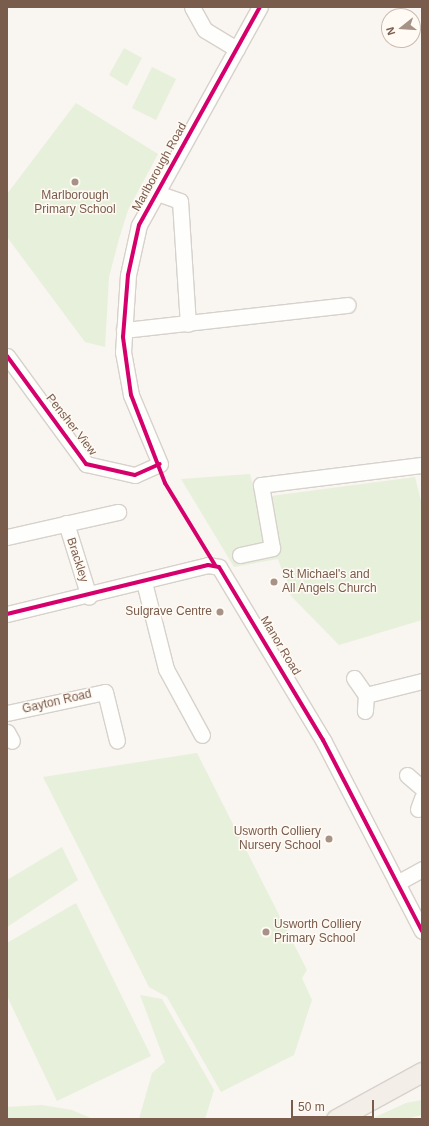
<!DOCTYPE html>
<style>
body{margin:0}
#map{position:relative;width:429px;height:1126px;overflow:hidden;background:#f9f5f0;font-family:Helvetica,sans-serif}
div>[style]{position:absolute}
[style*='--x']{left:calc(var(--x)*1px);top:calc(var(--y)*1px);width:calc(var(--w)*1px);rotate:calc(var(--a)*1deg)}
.green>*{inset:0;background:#e7f0db}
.roads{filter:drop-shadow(1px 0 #d7d1cb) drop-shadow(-1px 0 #d7d1cb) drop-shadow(0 1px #d7d1cb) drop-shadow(0 -1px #d7d1cb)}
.minor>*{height:15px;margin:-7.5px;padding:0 7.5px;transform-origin:7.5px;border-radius:7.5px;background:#fefefd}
.major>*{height:19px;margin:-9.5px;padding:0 9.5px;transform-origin:9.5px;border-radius:9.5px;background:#f3eee8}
.cycleway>*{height:4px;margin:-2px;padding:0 2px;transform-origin:2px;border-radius:2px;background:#d6006c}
.dots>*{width:11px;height:11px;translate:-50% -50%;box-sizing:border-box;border:2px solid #fffaf3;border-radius:50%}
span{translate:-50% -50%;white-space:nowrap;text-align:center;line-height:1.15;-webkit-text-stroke:3px #fffaf3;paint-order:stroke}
.street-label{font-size:12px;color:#7a5c4d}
.poi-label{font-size:12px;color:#7a5c4d}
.left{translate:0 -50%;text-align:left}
.right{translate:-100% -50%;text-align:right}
.frame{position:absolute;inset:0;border:8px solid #7a5c4d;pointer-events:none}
.north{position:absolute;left:381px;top:8px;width:40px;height:40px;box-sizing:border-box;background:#fffaf3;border:1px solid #cabbb1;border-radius:50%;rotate:253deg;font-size:11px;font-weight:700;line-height:16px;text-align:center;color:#7a5c4d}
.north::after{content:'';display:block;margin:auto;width:14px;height:18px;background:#a69286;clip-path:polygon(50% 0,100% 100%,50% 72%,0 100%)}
.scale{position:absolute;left:291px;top:1100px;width:83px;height:18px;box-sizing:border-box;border:2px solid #7a5c4d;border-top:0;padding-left:5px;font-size:12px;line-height:14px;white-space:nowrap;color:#7a5c4d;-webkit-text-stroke:3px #fffaf3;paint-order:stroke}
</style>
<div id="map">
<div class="green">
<div style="clip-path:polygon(124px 48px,142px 58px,127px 86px,109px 75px)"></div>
<div style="clip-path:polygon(152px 67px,176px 79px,156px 120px,132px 108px)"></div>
<div style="clip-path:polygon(76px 103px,158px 154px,128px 210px,119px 239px,109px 277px,105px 347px,85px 342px,7px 237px,7px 194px)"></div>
<div style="clip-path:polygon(250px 474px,256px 498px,415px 477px,422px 505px,422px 620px,339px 645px,291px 596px,278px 559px,234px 567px,181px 479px)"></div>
<div style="clip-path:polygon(197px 753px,307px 970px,302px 978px,312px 1000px,294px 1055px,221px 1092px,167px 997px,149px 987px,43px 777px)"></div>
<div style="clip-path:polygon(62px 847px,78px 880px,7px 927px,7px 880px)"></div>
<div style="clip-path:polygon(76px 903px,151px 1056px,57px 1101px,7px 996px,7px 943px)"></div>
<div style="clip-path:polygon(140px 995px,162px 999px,214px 1090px,205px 1119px,139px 1119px,152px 1073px,165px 1062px)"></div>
<div style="clip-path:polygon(422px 1100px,422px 1115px,406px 1119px,371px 1119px,406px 1103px)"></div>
<div style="clip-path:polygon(42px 1105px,72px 1110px,93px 1119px,7px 1119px,7px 1107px)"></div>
</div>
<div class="roads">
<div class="minor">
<div style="--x:192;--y:7;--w:26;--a:61"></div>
<div style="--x:205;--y:30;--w:37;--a:31"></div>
<div style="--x:157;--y:193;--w:24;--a:19"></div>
<div style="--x:180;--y:201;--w:123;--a:86.3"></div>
<div style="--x:124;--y:330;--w:225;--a:-6.4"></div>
<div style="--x:7;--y:356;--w:134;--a:53.8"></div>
<div style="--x:86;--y:464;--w:50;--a:12.7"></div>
<div style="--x:135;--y:475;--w:27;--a:-24"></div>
<div style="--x:160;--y:464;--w:75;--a:-112.8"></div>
<div style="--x:131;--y:395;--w:44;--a:-100.5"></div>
<div style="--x:123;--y:352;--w:77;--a:-86.3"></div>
<div style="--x:128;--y:275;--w:51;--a:-77.6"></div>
<div style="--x:139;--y:225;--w:249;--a:-61"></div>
<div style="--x:66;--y:523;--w:77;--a:72.7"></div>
<div style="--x:7;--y:537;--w:114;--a:-12.7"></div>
<div style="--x:240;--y:555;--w:33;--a:-12"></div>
<div style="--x:272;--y:548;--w:64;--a:-99.9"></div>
<div style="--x:261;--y:485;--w:162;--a:-7.1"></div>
<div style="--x:144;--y:582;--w:90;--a:75.8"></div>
<div style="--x:166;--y:669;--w:75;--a:61.4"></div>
<div style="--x:7;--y:614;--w:207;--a:-13.7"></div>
<div style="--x:208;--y:565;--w:11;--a:10"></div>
<div style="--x:219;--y:567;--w:202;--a:59"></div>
<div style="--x:323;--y:740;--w:215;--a:62.6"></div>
<div style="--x:354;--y:678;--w:21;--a:55"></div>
<div style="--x:366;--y:695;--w:16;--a:94"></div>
<div style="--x:366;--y:695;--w:58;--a:-14"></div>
<div style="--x:7;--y:713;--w:100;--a:-12.1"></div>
<div style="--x:105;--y:692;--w:50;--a:76.2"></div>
<div style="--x:7;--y:732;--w:10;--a:61"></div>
<div style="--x:407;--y:775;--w:20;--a:41"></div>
<div style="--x:418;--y:809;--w:12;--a:-70"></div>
<div style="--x:397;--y:883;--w:29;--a:-29"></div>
</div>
<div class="major">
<div style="--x:336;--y:1119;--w:98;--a:-28.7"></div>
</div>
</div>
<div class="cycleway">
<div style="--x:7;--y:356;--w:134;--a:53.8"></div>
<div style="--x:86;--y:464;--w:50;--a:12.7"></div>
<div style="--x:135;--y:475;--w:27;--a:-24"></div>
<div style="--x:215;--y:565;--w:96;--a:-121.4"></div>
<div style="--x:165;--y:483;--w:94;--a:-111.1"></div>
<div style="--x:131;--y:395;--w:59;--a:-97.9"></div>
<div style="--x:123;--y:337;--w:62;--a:-85.4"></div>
<div style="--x:128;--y:275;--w:51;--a:-77.6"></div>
<div style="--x:139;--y:225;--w:249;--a:-61"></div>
<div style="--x:7;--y:614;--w:207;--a:-13.7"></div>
<div style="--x:208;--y:565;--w:11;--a:10"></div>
<div style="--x:219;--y:567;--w:202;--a:59"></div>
<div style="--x:323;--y:740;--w:215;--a:62.6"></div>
</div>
<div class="dots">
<div style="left:75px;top:182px;background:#a69286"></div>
<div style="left:274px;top:582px;background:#a69286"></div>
<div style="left:220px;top:612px;background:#a69286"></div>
<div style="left:329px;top:839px;background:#a69286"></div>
<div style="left:266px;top:932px;background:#a69286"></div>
</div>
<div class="street-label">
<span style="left:160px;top:167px;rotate:-61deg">Marlborough Road</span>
<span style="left:71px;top:425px;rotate:52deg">Pensher View</span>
<span style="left:77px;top:560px;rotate:72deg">Brackley</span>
<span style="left:280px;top:646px;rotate:59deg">Manor Road</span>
<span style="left:57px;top:702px;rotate:-13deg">Gayton Road</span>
</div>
<div class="poi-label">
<span style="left:75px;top:203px">Marlborough<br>Primary School</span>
<span class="left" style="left:282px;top:582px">St Michael's and<br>All Angels Church</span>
<span class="right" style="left:212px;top:612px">Sulgrave Centre</span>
<span class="right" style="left:321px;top:839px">Usworth Colliery<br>Nursery School</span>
<span class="left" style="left:274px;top:932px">Usworth Colliery<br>Primary School</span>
</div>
<div class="frame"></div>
<div class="north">N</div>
<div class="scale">50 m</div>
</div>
